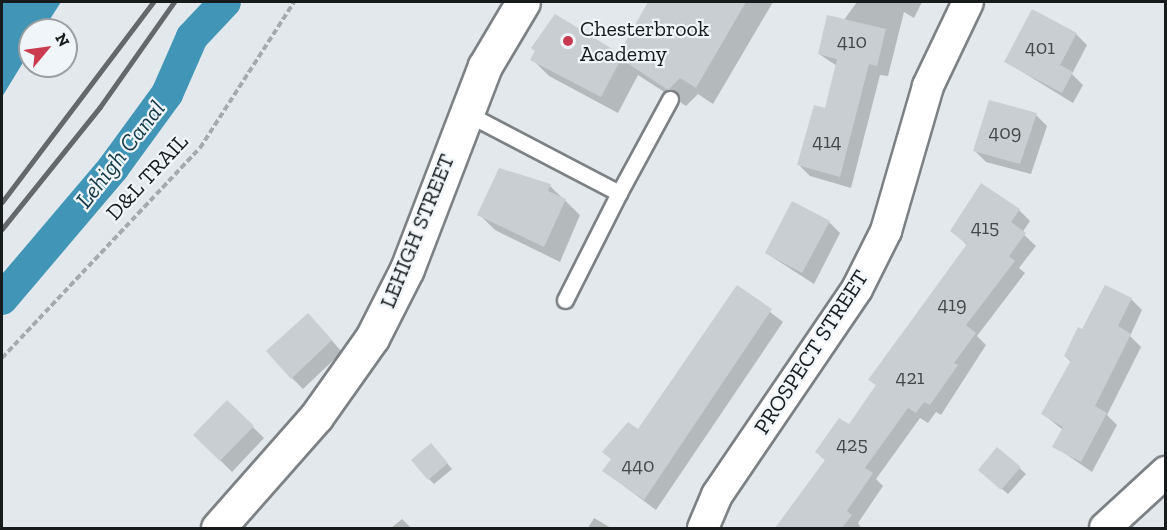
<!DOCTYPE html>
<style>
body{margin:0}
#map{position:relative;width:1167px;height:530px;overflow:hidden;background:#e2e8eb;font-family:"Zilla Slab",serif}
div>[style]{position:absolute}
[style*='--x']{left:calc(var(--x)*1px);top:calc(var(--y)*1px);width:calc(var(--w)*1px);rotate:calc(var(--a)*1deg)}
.water>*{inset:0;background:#4196b7}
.shadow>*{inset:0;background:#0003}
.canal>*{height:32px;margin:-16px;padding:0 16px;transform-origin:16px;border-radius:16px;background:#4196b7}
.building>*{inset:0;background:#c8ced1}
.path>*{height:4px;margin-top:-2px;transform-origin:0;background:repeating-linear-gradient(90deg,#a5aaac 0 6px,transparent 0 9px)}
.roads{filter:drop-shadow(2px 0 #7b8184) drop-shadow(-2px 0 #7b8184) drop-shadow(0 2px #7b8184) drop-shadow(0 -2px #7b8184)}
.lane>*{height:15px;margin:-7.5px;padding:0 7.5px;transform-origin:7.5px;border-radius:7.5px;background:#fff}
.street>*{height:30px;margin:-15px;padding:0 15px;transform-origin:15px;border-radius:15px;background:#fff}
.secondary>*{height:33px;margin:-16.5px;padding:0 16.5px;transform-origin:16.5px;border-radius:16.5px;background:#fff}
.rail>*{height:4.5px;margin:-2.25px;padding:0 2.25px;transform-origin:2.25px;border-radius:2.25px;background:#64686a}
.dots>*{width:16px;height:16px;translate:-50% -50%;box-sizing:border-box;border:3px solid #eff5f8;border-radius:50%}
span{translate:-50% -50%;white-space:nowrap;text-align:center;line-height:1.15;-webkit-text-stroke:4.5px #eff5f8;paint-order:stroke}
.number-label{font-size:20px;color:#444849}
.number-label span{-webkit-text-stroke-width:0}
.poi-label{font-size:22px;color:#181b1c}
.left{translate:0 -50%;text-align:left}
.street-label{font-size:22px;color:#181b1c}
.water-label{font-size:24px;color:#153b4a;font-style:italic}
.frame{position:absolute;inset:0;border:3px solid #181b1c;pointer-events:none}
.north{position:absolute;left:18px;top:18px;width:60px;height:60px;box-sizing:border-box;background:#eff5f8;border:2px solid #999ea0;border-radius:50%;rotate:61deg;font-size:16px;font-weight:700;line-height:24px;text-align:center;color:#181b1c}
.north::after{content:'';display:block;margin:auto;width:21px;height:27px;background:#cb3b4f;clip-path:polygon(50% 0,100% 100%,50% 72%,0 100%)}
</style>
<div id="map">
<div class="water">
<div style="clip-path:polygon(2px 2px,61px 2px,43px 30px,30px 30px,30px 51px,2px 97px)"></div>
</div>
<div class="shadow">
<div style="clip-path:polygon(649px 2px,773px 2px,713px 104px,698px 94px,686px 106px,638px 75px,618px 113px,549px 76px,532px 59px,619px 55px)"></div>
<div style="clip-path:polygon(857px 2px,922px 2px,914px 18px,904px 12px,888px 76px,880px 75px,851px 188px,810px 176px,798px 164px,826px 110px,837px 66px,819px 54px)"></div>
<div style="clip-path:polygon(1076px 34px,1087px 45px,1072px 74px,1083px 85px,1073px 103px,1006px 62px)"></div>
<div style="clip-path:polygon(1036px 115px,1047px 126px,1031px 174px,986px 162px,975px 151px)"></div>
<div style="clip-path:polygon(550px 186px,580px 215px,560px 262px,495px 230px,479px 214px)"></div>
<div style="clip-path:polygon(1019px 210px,1030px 221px,1022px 233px,1036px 246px,1019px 268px,1025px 273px,977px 336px,986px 345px,941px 415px,936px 412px,928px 423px,920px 418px,876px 479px,883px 486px,858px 523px,861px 528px,777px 528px,826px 461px,817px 452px,849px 426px,877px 386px,870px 380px,968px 246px,952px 231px)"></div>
<div style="clip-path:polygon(829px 222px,840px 233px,814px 284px,766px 253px)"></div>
<div style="clip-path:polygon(738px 287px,783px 322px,656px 510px,604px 471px,612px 460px,604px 452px,628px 423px,638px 431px)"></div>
<div style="clip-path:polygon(1131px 299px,1142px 310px,1130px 336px,1141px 347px,1107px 415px,1117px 425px,1092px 472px,1054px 446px,1063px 430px,1043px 414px,1071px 362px,1065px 356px,1083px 331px)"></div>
<div style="clip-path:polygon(319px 326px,342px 352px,303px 389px,292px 378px)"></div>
<div style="clip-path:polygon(227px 402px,264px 438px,232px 472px,195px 435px)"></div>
<div style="clip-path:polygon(998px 449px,1026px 474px,1008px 494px,985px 475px)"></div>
<div style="clip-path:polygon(436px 450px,452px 469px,434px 484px,429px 479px)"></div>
<div style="clip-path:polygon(594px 518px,611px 528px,588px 528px)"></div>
<div style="clip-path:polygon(402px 519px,411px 528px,391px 528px)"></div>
</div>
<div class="canal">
<div style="--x:2;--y:299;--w:172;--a:-49.7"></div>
<div style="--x:113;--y:168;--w:92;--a:-53.9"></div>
<div style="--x:167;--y:94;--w:62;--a:-66.3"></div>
<div style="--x:192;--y:37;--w:48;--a:-46.7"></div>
</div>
<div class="building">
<div style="clip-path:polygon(648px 2px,746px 2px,696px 88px,680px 78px,668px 90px,621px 59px,601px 97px,530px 60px,535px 51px,531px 48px,555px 14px,619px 53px)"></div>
<div style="clip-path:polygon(1032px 9px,1077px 33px,1060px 65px,1073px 72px,1062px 93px,1004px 62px)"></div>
<div style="clip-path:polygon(827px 15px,886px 29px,877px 66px,869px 64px,840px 177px,797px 165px,814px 105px,825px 108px,837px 59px,818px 54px)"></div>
<div style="clip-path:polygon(989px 100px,1037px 113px,1020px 164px,973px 151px)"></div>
<div style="clip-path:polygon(499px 168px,551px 184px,548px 191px,566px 199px,544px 247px,477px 215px)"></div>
<div style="clip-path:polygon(981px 183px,1020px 209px,1011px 222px,1026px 233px,1009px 256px,1015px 261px,966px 325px,976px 333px,954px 363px,958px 365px,930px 405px,924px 402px,916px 413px,908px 408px,865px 468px,873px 473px,847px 511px,852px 515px,842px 528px,775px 528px,825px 460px,815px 452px,839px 418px,849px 424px,876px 385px,868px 380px,967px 244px,950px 231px)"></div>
<div style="clip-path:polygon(792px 201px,830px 221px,802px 273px,765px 253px)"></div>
<div style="clip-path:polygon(737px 285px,772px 309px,644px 500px,602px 471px,611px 459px,602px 452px,628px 422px,638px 429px)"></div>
<div style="clip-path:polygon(1105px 285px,1132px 298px,1118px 326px,1131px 334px,1095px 406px,1107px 413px,1081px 462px,1052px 447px,1063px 427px,1041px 414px,1071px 360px,1064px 356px,1078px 327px,1082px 329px)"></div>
<div style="clip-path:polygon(308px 313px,332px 340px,291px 379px,266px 351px)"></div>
<div style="clip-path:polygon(227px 400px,254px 426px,220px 461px,193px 435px)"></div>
<div style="clip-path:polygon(431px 443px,448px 463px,428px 480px,411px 460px)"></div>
<div style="clip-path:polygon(997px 447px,1021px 467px,1001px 490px,978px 470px)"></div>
</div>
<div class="path">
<div style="--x:2;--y:358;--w:289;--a:-46.7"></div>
<div style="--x:200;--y:148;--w:174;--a:-57.2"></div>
</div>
<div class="roads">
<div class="lane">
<div style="--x:466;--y:113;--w:173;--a:27.6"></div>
<div style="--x:619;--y:193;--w:107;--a:-61.5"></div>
<div style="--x:565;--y:300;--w:120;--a:-63.2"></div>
</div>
<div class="street">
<div style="--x:703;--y:528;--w:36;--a:-67"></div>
<div style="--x:717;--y:495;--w:249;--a:-55.8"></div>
<div style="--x:857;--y:289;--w:65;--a:-63.4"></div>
<div style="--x:886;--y:231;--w:151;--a:-73.8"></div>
<div style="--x:928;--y:86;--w:93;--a:-64.5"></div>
<div style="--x:1105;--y:528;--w:83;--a:-42.6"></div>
</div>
<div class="secondary">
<div style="--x:218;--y:528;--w:148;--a:-48.6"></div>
<div style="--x:316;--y:417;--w:97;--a:-54.7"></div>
<div style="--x:372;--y:338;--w:77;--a:-63.1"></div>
<div style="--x:407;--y:269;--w:217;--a:-69"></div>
<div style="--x:485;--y:66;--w:74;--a:-59.3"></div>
</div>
</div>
<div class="rail">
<div style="--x:2;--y:202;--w:251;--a:-52.9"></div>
<div style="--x:2;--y:229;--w:156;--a:-51.2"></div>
<div style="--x:100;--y:107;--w:128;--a:-54.8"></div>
</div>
<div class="dots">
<div style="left:568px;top:41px;background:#cb3b4f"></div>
</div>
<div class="number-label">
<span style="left:852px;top:41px">410</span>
<span style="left:1040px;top:47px">401</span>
<span style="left:1005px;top:132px">409</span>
<span style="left:827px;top:141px">414</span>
<span style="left:985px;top:227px">415</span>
<span style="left:952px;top:304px">419</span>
<span style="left:910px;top:377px">421</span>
<span style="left:852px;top:444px">425</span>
<span style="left:638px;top:465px">440</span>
</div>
<div class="poi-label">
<span class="left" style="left:580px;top:41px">Chesterbrook<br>Academy</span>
</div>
<div class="street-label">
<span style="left:147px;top:177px;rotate:-47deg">D&amp;L TRAIL</span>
<span style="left:417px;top:231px;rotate:-68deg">LEHIGH STREET</span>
<span style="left:811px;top:352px;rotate:-57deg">PROSPECT STREET</span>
</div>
<div class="water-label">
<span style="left:120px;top:154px;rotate:-52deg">Lehigh Canal</span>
</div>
<div class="frame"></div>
<div class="north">N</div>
</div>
